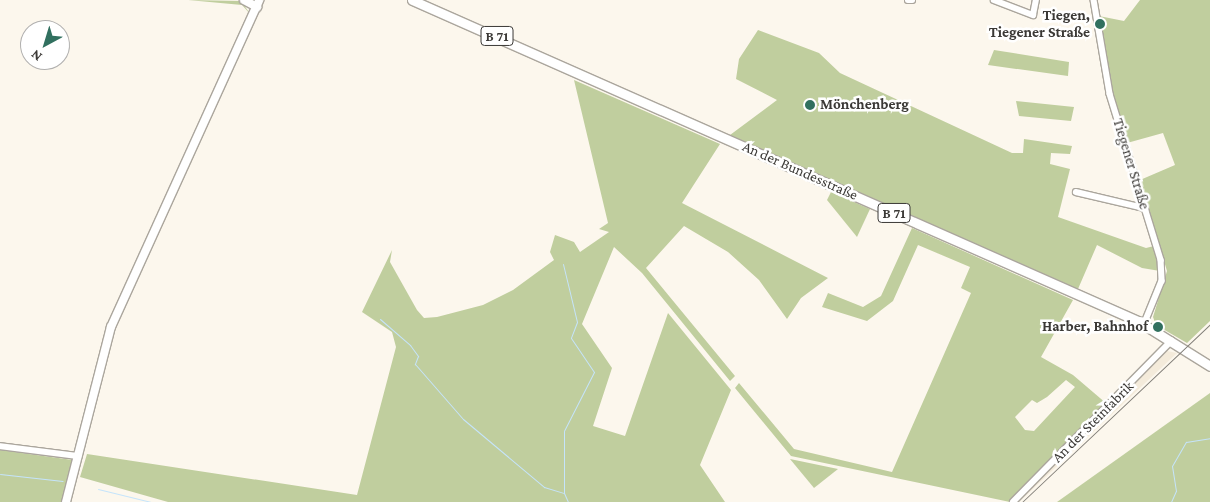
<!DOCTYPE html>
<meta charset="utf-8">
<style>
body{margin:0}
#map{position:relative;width:1210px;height:502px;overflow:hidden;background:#fcf7ed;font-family:"Crimson Pro",serif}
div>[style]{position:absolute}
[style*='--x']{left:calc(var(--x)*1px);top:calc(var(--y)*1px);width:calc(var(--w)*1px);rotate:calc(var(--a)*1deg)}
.built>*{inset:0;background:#f4ebdb}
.green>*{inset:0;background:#c0ce9e}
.stream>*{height:1px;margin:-0.5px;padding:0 0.5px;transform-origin:0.5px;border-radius:0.5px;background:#c5e4fb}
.roads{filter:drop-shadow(1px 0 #aba69d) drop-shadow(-1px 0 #aba69d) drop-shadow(0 1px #aba69d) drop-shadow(0 -1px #aba69d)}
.minor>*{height:5.5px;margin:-2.75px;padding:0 2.75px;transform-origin:2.75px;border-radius:2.75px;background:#fff}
.secondary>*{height:8px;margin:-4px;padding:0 4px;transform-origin:4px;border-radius:4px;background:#fff}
.primary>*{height:9px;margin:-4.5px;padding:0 4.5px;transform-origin:4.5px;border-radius:4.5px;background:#fff}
.rail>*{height:1px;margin:-0.5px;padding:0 0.5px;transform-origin:0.5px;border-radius:0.5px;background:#817e78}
.dots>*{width:14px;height:14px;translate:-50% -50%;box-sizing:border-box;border:2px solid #fff;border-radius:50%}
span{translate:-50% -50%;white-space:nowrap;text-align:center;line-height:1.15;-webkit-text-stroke:5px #fff;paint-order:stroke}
.shield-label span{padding:1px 4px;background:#fff;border:1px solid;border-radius:4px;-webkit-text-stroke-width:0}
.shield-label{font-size:14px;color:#3b3936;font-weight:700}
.poi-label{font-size:15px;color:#3b3936;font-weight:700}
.right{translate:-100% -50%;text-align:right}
.left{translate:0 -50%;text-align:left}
.street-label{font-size:15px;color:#3b3936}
.north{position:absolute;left:20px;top:20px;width:50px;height:50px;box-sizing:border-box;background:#fff;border:1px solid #b1b0af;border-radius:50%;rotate:219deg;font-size:14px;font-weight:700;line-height:20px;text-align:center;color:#3b3936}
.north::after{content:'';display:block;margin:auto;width:18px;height:22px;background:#31705f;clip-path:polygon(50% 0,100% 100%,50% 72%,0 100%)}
</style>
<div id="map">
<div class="built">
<div style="clip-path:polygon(1167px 351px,1177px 353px,1019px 502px)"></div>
</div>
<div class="green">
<div style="clip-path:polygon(188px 0,241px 1px,251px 15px,242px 5px)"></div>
<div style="clip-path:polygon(1140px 0,1210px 0,1210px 321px,1187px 343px,1156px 325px,1153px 317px,1167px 271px,1140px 180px,1175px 165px,1163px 133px,1127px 143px,1110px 84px,1099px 16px,1124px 21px)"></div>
<div style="clip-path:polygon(758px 30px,819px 53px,840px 73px,1012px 153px,1023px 153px,1024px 139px,1072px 146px,1070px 154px,1051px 153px,1050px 164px,1070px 169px,1058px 217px,1146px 248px,1154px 246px,1160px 271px,1142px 268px,1097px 245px,1078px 289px,730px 135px,777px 100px,736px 79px,739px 59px)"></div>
<div style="clip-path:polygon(994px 50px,1069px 62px,1068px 76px,988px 65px)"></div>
<div style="clip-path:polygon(574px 80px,720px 144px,682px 203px,828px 278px,801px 298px,787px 319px,759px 280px,728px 252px,684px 226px,646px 268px,735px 376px,730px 381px,642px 273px,614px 247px,582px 324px,612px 368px,593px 426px,625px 436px,668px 313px,731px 390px,700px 465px,725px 502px,168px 502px,80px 477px,87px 454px,357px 495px,396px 347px,392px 332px,362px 312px,392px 250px,390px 262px,417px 310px,424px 318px,437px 317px,483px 305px,513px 290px,554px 260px,550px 252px,555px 235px,574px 242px,580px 252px,609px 232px,599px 229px,608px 223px)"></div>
<div style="clip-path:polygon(1016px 101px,1074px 107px,1071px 121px,1019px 116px)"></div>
<div style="clip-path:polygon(831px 192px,870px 209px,857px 237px,827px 200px)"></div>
<div style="clip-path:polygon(evenodd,912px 228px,1073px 300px,1041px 357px,1073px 375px,1107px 404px,1010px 502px,791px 456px,735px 388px,739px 383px,794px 449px,892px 472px,971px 293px,961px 288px,970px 267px,918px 245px,893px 301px,867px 321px,822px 307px,828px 293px,863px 307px,881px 296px,912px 228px,1066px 380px,1075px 387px,1034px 431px,1025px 430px,1015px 417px,1032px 400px,1037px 403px,1047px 397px,1066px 380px)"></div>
<div style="clip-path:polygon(1210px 393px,1210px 502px,1057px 502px)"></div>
<div style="clip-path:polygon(0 450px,73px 460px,62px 502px,0 502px)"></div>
<div style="clip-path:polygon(790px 459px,838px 469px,814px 488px)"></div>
</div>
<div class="stream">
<div style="--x:563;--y:264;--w:60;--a:76.4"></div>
<div style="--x:577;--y:322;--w:17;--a:111"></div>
<div style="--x:571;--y:338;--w:41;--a:55.9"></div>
<div style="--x:594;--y:372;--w:66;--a:117"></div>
<div style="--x:564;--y:431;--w:62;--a:90"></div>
<div style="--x:564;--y:493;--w:10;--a:66"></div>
<div style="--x:380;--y:319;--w:40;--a:41"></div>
<div style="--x:410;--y:345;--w:14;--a:54"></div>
<div style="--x:418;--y:356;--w:9;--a:111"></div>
<div style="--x:415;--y:364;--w:73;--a:48.9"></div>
<div style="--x:463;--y:419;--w:106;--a:40"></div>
<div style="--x:544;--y:487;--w:21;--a:17"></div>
<div style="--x:0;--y:474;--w:63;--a:6.3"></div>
<div style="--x:98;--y:489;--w:55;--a:13.8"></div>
<div style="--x:1171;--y:502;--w:12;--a:-66"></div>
<div style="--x:1176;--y:491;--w:25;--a:-99"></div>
<div style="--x:1172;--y:466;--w:28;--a:-60"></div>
<div style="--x:1186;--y:442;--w:24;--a:-9"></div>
</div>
<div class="roads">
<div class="minor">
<div style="--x:908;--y:0;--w:4;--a:0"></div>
<div style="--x:994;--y:0;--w:42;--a:21"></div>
<div style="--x:1033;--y:15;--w:15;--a:-79"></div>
<div style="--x:1094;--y:0;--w:95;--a:80.3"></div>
<div style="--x:1110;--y:94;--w:174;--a:72.9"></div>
<div style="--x:1161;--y:260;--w:21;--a:87"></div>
<div style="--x:1162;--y:281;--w:48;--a:112.2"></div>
<div style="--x:1076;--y:192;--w:70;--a:13.2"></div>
<div style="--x:0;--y:446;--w:79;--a:7.3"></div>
<div style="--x:1013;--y:502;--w:226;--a:-45.5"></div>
</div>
<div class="secondary">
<div style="--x:244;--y:0;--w:15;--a:28"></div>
<div style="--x:66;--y:502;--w:181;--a:-75.6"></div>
<div style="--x:111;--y:327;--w:359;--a:-65.6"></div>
</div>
<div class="primary">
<div style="--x:412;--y:0;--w:794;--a:23.85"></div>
<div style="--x:1138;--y:321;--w:85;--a:32"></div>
</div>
</div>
<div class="rail">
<div style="--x:1022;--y:502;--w:259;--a:-43.4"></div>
</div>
<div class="dots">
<div style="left:1100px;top:24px;background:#31705f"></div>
<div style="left:810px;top:105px;background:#31705f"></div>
<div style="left:1158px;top:327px;background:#31705f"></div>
</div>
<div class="shield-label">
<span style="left:497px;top:36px">B 71</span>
<span style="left:894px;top:213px">B 71</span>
</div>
<div class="poi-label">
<span class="right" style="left:1090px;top:24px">Tiegen,<br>Tiegener Straße</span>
<span class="left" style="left:820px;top:105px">Mönchenberg</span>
<span class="right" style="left:1148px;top:327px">Harber, Bahnhof</span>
</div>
<div class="street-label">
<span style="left:1131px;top:164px;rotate:73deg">Tiegener Straße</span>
<span style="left:800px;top:171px;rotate:24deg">An der Bundesstraße</span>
<span style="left:1093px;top:422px;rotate:-45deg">An der Steinfabrik</span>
</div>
<div class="north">N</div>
</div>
